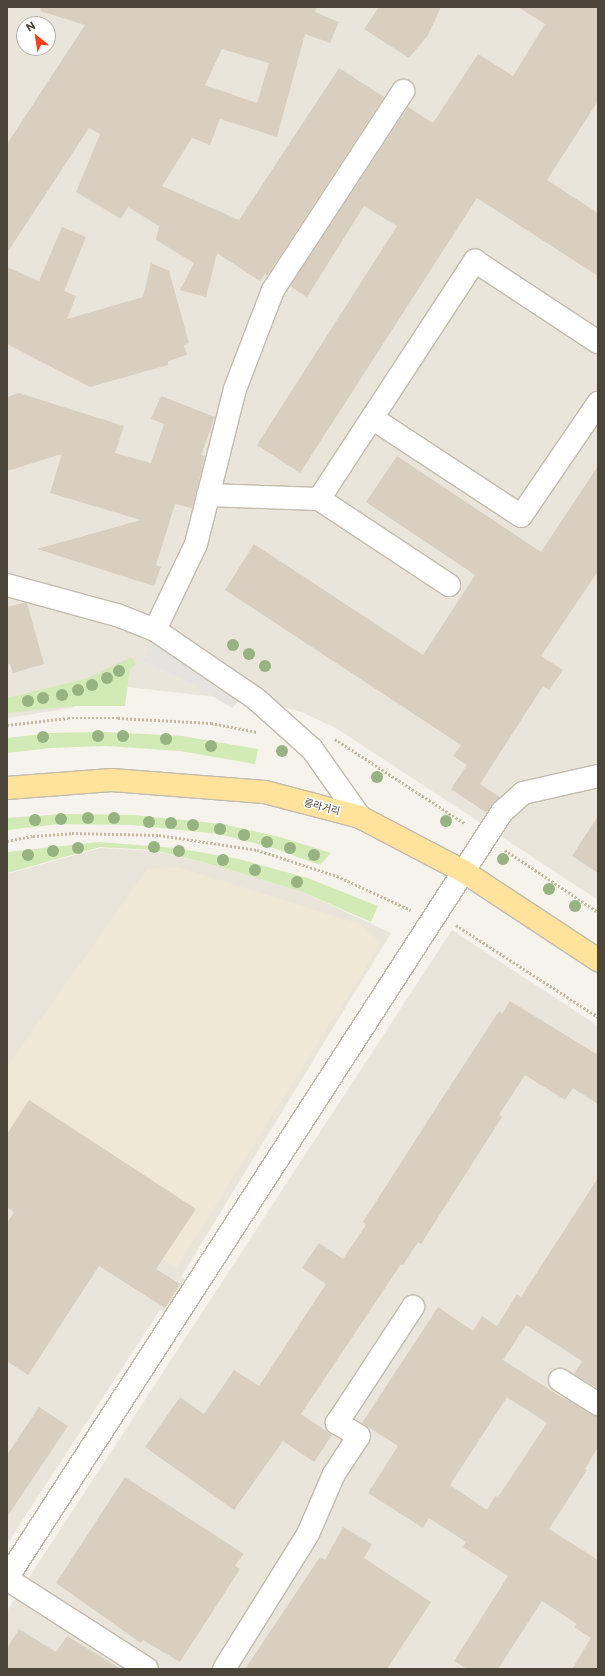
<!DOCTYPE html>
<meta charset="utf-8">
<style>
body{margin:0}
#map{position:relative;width:605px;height:1676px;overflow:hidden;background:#f6f3ec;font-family:Commissioner,"Noto Sans KR",sans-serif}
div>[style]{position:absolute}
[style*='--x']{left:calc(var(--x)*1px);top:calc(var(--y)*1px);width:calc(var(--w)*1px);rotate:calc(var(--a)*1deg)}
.residential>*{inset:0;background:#eae5da}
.education>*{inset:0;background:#efe8d6}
.green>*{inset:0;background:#d2eab5}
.parking>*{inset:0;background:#e5e3e0}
.building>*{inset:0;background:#d8cfc1}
.path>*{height:2.5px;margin-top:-1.25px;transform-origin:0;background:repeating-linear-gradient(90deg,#c4b79f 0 2px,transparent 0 4px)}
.roads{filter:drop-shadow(1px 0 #c2bbae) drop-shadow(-1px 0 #c2bbae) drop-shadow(0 1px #c2bbae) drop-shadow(0 -1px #c2bbae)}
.minor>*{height:22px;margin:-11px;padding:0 11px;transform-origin:11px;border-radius:11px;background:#fff}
.major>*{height:22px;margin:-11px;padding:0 11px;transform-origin:11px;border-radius:11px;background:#ffe39c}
.trees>*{width:12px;height:12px;margin:-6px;border-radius:50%;background:#97b381}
span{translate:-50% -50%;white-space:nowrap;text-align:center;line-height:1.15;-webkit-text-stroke:3px #fff;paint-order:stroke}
.street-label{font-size:10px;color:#4b4439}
.frame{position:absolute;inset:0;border:8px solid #4b4439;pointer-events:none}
.north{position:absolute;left:16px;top:16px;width:40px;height:40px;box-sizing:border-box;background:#fff;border:1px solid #b7b4b0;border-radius:50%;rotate:330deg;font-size:11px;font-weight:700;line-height:16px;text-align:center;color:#4b4439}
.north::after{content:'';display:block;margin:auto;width:14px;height:18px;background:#fc3f1d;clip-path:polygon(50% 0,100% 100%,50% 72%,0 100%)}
</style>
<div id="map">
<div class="residential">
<div style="clip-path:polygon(evenodd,7px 7px,598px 7px,598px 900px,336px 728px,301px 712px,270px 703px,109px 685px,72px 708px,7px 718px,7px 7px,24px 24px,48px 24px,48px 48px,24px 48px,24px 24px)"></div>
<div style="clip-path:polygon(100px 848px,154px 851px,214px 865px,303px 892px,391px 933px,181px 1277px,185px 1279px,164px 1312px,160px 1310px,7px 1544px,7px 874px)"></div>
<div style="clip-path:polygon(452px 930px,598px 1026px,598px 1669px,7px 1669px,7px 1611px)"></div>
</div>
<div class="education">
<div style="clip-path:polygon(178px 867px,360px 924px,381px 943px,176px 1268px,7px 1157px,7px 1067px,147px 869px)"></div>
</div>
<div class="green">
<div style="clip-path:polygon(131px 657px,136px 664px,130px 669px,125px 706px,76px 706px,7px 713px,7px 698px,88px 678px)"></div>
<div style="clip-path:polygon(106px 732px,182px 736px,258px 749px,255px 764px,180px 751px,106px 746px,51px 748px,7px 753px,7px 738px,50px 733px)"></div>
<div style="clip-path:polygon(62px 814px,134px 815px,222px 824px,280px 837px,331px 853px,320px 865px,273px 848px,219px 834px,132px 825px,60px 824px,7px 830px,7px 818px)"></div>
<div style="clip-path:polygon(99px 842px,176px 848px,239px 859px,308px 878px,378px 906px,371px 922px,303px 892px,214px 865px,154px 850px,100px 847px,7px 873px,7px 852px)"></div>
</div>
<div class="parking">
<div style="clip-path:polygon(151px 643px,197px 666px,243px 696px,232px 708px,191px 683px,143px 661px)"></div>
</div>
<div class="building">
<div style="clip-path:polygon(evenodd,41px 7px,317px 7px,315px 12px,339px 22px,330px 43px,305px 34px,277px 137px,220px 119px,210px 145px,192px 138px,162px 186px,239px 220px,339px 68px,384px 97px,267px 276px,265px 274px,260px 281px,217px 253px,206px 297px,180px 290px,194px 263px,156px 240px,159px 226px,128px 207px,121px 219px,76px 192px,100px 134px,89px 128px,7px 253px,7px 144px,85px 25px,40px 11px,41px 7px,222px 49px,269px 63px,257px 103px,205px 85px,222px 49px)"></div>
<div style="clip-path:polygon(379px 7px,441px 7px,428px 35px,409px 58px,364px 29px)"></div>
<div style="clip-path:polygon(518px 7px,598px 7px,598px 101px,547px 180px,598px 213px,598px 276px,477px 198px,300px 473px,257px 445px,397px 226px,364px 206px,307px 297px,290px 286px,408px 107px,433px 123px,478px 54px,513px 76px,545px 24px)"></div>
<div style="clip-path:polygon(62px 227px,86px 237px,64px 291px,76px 296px,67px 319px,143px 297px,151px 263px,169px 271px,189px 343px,184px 345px,187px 355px,168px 361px,168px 365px,90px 387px,7px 344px,7px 267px,39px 281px)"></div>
<div style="clip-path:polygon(19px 393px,124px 426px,115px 453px,151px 463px,164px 424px,151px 419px,161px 396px,215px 417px,201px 455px,205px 456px,192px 508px,175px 504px,156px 565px,161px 567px,154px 586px,37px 549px,141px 520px,50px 493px,62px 454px,7px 471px,7px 397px)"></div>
<div style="clip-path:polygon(397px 456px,541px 552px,598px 466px,598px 571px,541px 656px,563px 670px,549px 690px,543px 686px,480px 784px,500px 797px,487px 813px,451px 789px,467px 765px,453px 756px,461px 745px,225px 590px,254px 544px,423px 655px,475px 575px,366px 502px)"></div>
<div style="clip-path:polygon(24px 603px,27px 603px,44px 664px,13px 673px,10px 664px,7px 664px,7px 607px)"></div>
<div style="clip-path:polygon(598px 816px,598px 873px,572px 856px)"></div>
<div style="clip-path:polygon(510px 1001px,598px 1055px,598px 1104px,573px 1088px,565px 1100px,525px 1075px,499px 1115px,502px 1117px,421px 1244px,418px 1242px,403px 1265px,401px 1264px,301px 1414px,332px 1435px,314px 1462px,283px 1441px,234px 1510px,145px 1447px,180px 1397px,204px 1414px,234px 1370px,259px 1386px,326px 1284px,302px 1268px,319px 1243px,343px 1259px,366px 1225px,363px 1222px,443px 1097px,499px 1011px,502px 1014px)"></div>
<div style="clip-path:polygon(29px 1100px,196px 1209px,156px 1269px,180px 1284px,165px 1308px,99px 1266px,28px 1375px,7px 1361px,7px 1223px,14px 1212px,7px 1207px,7px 1134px)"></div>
<div style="clip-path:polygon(evenodd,598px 1178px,598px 1389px,574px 1374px,582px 1361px,526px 1325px,503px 1360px,560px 1396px,598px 1416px,598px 1447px,585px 1469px,587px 1470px,549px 1529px,598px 1560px,598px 1669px,572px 1669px,591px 1638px,574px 1627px,577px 1624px,542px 1601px,498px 1669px,467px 1669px,454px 1661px,508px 1576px,463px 1547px,466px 1542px,429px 1518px,423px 1528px,368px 1493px,398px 1446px,362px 1423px,438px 1307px,473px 1331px,482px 1316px,497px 1326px,517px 1294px,521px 1297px,598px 1178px,507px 1397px,547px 1423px,498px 1497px,496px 1495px,487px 1510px,450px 1485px,507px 1397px)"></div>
<div style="clip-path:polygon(39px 1407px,68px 1426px,7px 1517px,7px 1455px)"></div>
<div style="clip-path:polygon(125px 1477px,244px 1554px,235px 1565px,240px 1569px,180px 1662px,143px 1640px,141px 1643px,56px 1583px)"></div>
<div style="clip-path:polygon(343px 1527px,372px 1544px,364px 1558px,431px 1602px,387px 1669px,245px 1669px,320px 1557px,325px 1560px)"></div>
<div style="clip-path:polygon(19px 1629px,56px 1652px,67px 1636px,121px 1669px,7px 1669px,7px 1648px)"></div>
</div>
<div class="path">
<div style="--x:7;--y:725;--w:61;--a:-6.5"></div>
<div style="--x:68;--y:718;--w:50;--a:0"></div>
<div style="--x:118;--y:718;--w:93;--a:3.1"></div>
<div style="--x:211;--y:723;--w:47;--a:11.1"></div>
<div style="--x:335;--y:739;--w:156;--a:33"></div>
<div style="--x:7;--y:841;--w:26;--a:-11"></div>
<div style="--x:33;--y:836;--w:39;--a:-4"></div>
<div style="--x:72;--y:833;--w:87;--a:1.3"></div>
<div style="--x:159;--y:835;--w:99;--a:8.7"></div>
<div style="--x:257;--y:850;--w:84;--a:18"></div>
<div style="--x:337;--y:876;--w:81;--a:24.7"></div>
<div style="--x:505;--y:850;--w:112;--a:33.7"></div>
<div style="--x:456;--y:925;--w:169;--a:32.9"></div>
</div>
<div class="roads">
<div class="minor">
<div style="--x:372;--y:418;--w:178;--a:33.3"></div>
<div style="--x:521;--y:516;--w:137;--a:-55.7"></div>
<div style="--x:208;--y:495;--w:111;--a:2.1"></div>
<div style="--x:319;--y:499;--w:156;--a:33.5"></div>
<div style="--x:319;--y:499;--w:285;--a:-56.8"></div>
<div style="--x:475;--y:261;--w:147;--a:33.4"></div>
<div style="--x:7;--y:585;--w:114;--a:15.3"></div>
<div style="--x:117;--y:615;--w:41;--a:21.5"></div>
<div style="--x:155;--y:630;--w:122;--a:34.3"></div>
<div style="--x:256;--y:699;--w:75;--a:41.8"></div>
<div style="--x:312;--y:749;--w:83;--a:54.8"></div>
<div style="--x:155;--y:630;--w:95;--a:-64.5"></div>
<div style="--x:196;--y:544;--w:160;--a:-75.9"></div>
<div style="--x:235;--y:389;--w:106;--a:-69"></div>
<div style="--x:273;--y:290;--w:238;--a:-56.8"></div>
<div style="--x:560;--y:1380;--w:45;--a:32.3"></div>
<div style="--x:7;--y:1578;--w:912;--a:-57.13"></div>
<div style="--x:502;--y:812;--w:28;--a:-42"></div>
<div style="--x:523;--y:793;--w:77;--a:-12.8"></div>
<div style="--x:7;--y:1579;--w:166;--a:32.7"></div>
<div style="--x:224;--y:1669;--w:159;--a:-58.1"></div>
<div style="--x:308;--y:1534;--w:65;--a:-66.6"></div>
<div style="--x:334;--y:1474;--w:45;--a:-56.7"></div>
<div style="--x:359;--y:1436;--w:26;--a:-149"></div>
<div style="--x:337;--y:1423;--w:139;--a:-56.8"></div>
</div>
<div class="major">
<div style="--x:7;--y:788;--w:105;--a:-4.4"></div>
<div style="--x:112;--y:780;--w:153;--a:4.5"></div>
<div style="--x:265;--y:792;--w:98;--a:14.7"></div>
<div style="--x:360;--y:817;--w:116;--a:27.7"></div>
<div style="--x:463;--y:871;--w:162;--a:33.4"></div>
</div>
</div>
<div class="trees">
<div style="left:233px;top:645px"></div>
<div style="left:249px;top:654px"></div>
<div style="left:265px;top:666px"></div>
<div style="left:119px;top:671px"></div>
<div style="left:107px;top:678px"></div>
<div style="left:92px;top:685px"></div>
<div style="left:78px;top:690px"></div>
<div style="left:62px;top:695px"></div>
<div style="left:43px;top:698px"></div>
<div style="left:28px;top:701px"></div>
<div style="left:98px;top:736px"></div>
<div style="left:123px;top:736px"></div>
<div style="left:43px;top:737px"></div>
<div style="left:166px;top:739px"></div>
<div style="left:211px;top:746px"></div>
<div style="left:282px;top:751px"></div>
<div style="left:377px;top:777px"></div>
<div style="left:88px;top:818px"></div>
<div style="left:114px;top:818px"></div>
<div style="left:61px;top:819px"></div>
<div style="left:35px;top:820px"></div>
<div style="left:446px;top:821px"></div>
<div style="left:149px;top:822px"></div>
<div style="left:171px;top:823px"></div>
<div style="left:193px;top:825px"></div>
<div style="left:220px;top:829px"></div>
<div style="left:244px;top:835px"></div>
<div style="left:267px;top:842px"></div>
<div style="left:154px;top:847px"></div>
<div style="left:78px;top:848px"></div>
<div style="left:290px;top:848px"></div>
<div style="left:53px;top:851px"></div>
<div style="left:179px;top:851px"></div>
<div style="left:28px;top:855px"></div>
<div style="left:314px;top:855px"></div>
<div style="left:503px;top:859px"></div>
<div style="left:223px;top:860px"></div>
<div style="left:255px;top:870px"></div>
<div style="left:297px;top:882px"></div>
<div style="left:549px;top:889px"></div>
<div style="left:575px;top:906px"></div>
</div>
<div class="street-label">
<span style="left:322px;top:807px;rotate:15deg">릉라거리</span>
</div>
<div class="frame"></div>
<div class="north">N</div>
</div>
